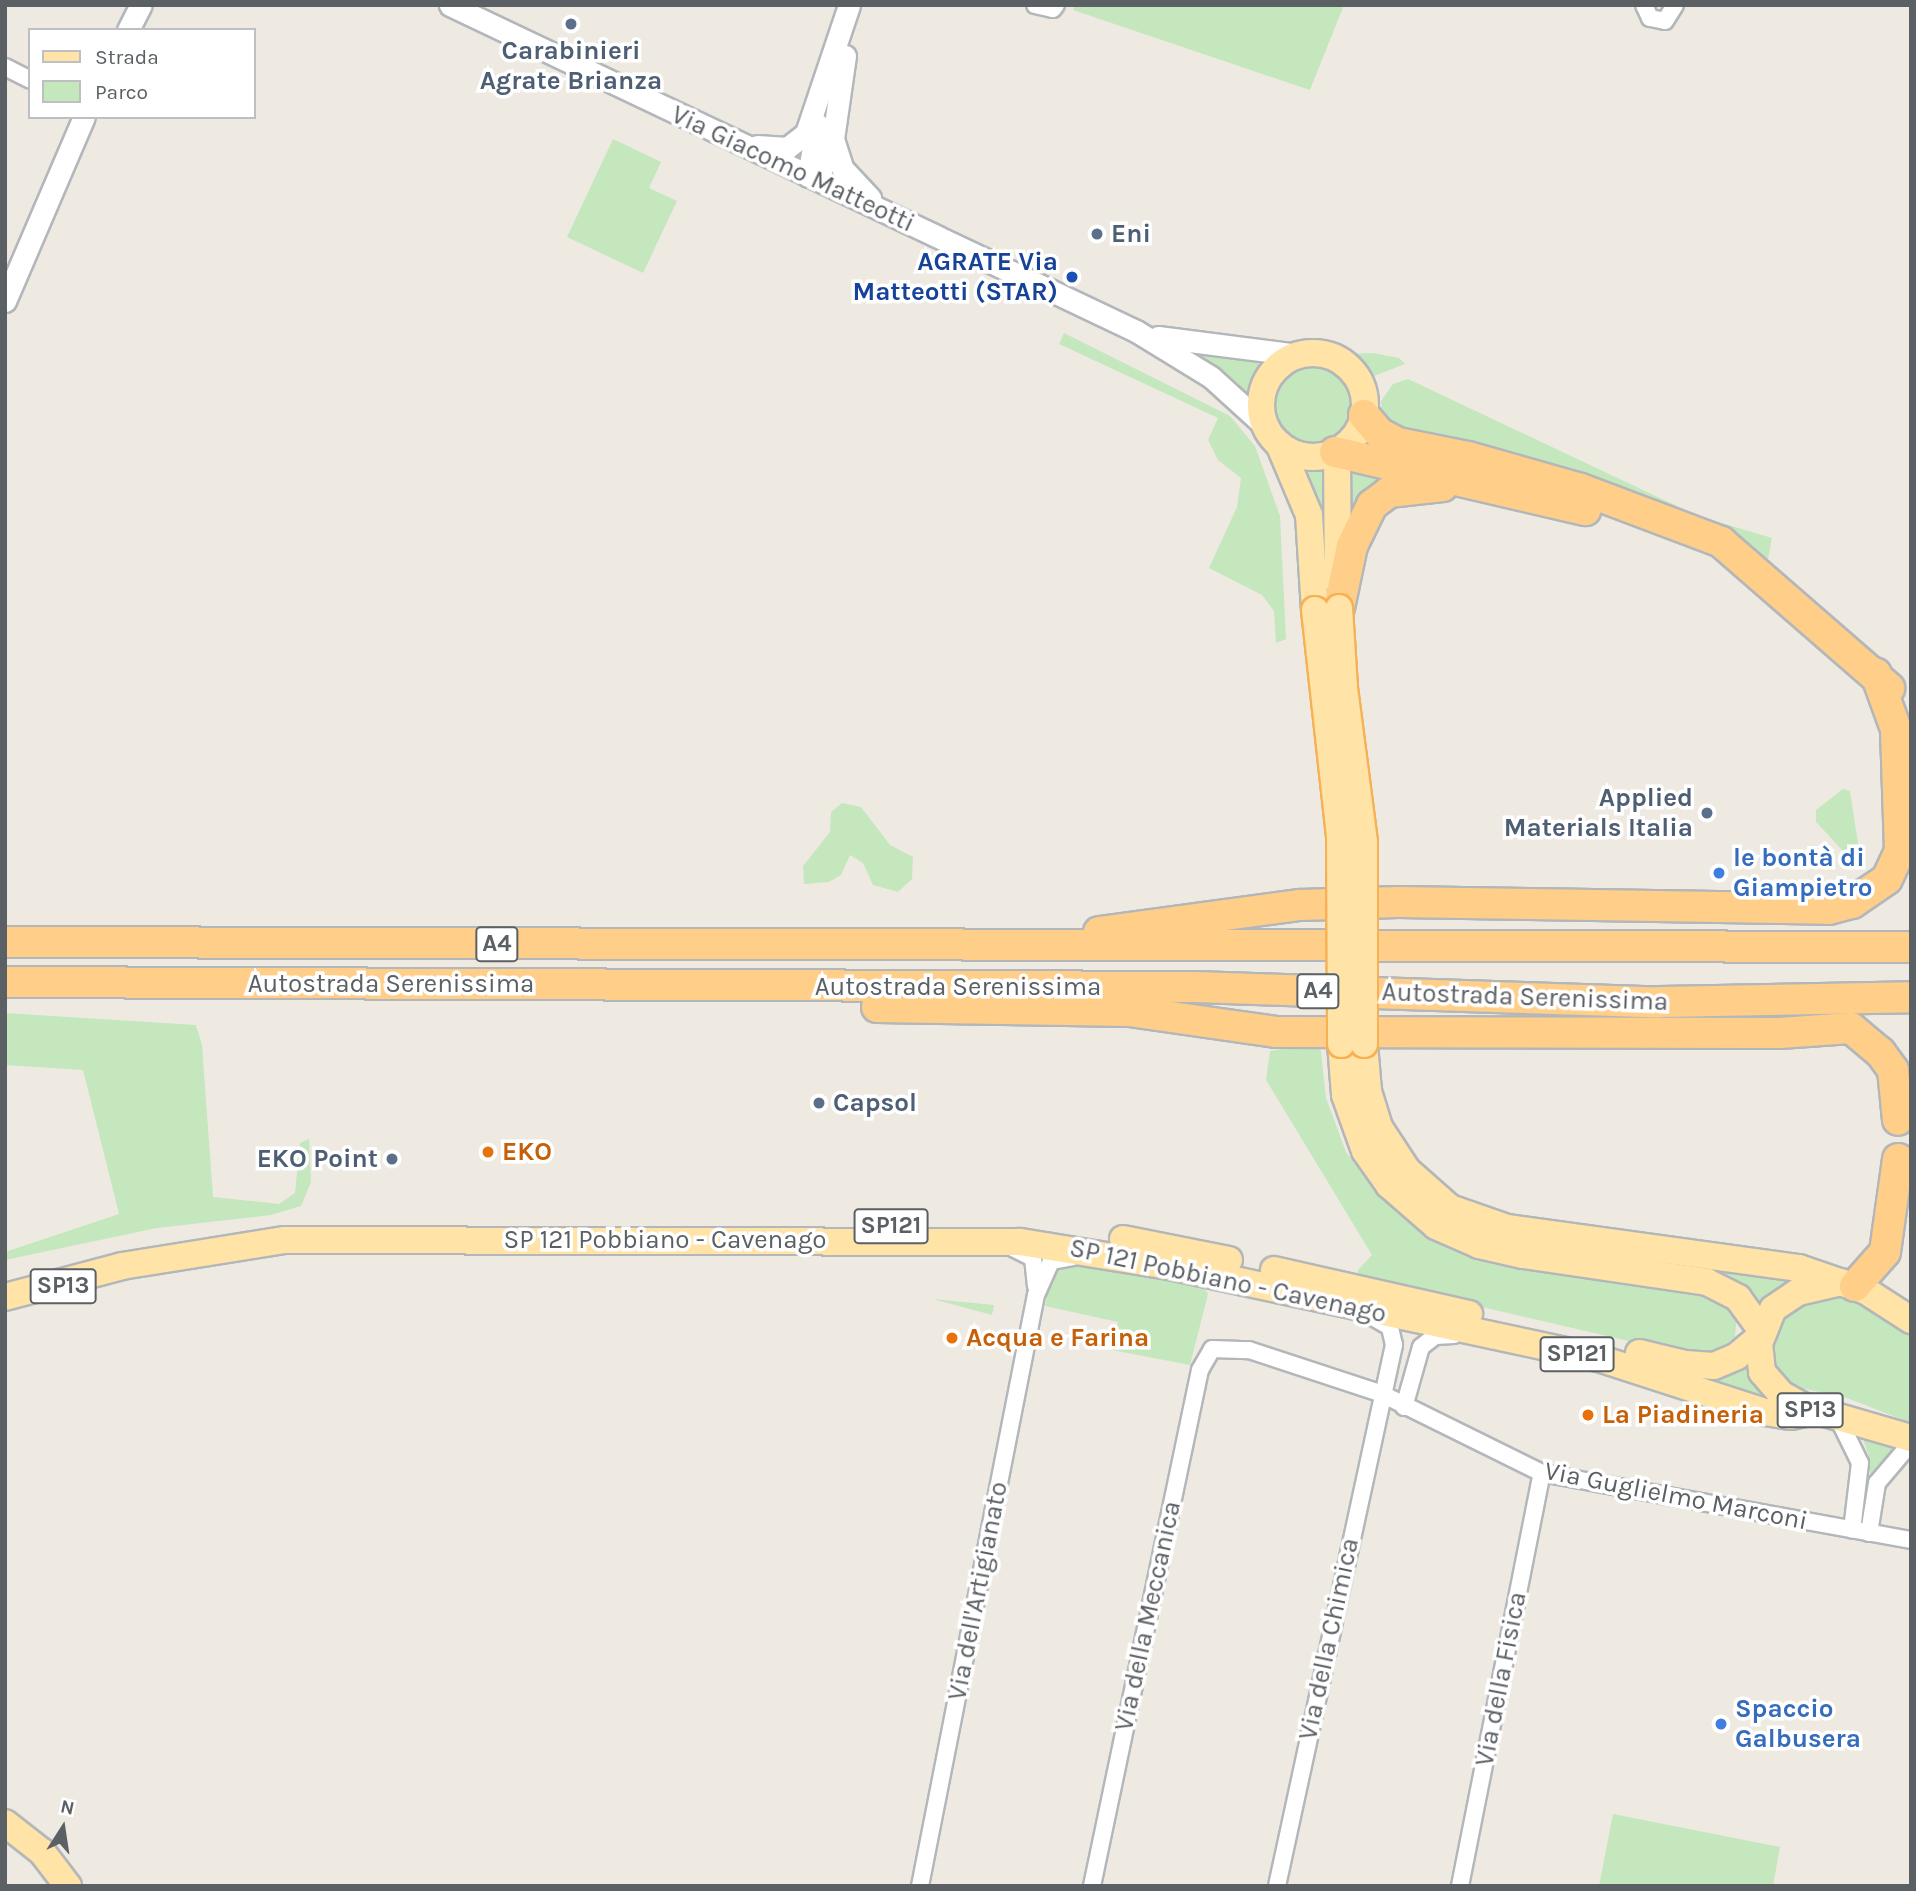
<!DOCTYPE html>
<meta charset="utf-8">
<style>
body{margin:0}
#map{position:relative;width:1916px;height:1891px;overflow:hidden;background:#eeeae2;font-family:Karla,sans-serif}
div>[style]{position:absolute}
[style*='--x']{left:calc(var(--x)*1px);top:calc(var(--y)*1px);width:calc(var(--w)*1px);rotate:calc(var(--a)*1deg)}
.green>*{inset:0;background:#c4e7be}
.roads{filter:drop-shadow(2px 0 #b3b7ba) drop-shadow(-2px 0 #b3b7ba) drop-shadow(0 2px #b3b7ba) drop-shadow(0 -2px #b3b7ba)}
.minor>*{height:16px;margin:-8px;padding:0 8px;transform-origin:8px;border-radius:8px;background:#fff}
.tertiary>*{height:21px;margin:-10.5px;padding:0 10.5px;transform-origin:10.5px;border-radius:10.5px;background:#fff}
.primary>*{height:26px;margin:-13px;padding:0 13px;transform-origin:13px;border-radius:13px;background:#ffe3a7}
.primary>.ring{margin:-13px;padding:0;box-sizing:content-box;background:none;border:26px solid #ffe3a7;border-radius:50%}
.motorway>*{height:30px;margin:-15px;padding:0 15px;transform-origin:15px;border-radius:15px;background:#ffcf89}
.bridges{filter:drop-shadow(2px 0 #f7b053) drop-shadow(-2px 0 #f7b053) drop-shadow(0 2px #f7b053) drop-shadow(0 -2px #f7b053)}
.primary-bridge>*{height:26px;margin:-13px;padding:0 13px;transform-origin:13px;border-radius:13px;background:#ffe3a7}
.dots>*{width:19px;height:19px;translate:-50% -50%;box-sizing:border-box;border:4px solid #fff;border-radius:50%}
span{translate:-50% -50%;white-space:nowrap;text-align:center;line-height:1.15;-webkit-text-stroke:7px #fff;paint-order:stroke}
.shield-label span{padding:2px 5px;background:#fff;border:2px solid;border-radius:5px;-webkit-text-stroke-width:0}
.shield-label{font-size:24px;color:#5b6064;font-weight:700}
.service-label{font-size:26px;color:#4e5e75;font-weight:700}
.left{translate:0 -50%;text-align:left}
.right{translate:-100% -50%;text-align:right}
.street-label{font-size:26px;color:#5b6064}
.transit-label{font-size:26px;color:#164399;font-weight:700}
.shop-label{font-size:26px;color:#366cbe;font-weight:700}
.food-label{font-size:26px;color:#c56008;font-weight:700}
.frame{position:absolute;inset:0;border:7px solid #5b6064;pointer-events:none}
.legend{position:absolute;left:28px;top:28px;width:228px;height:91px;box-sizing:border-box;background:#fff;border:2px solid #bdbfc1;margin:0;padding:9px 12px;list-style:none;font-size:21px;color:#5b6064}
.legend li{display:flex;align-items:center;gap:14px;height:35px}
.legend b{width:35px;border:2px solid #bdbfc1}
.north{position:absolute;left:28px;top:1793px;width:70px;height:70px;-webkit-text-stroke:5px #fff;paint-order:stroke;rotate:12deg;font-size:19px;font-weight:700;line-height:28px;text-align:center;color:#5b6064}
.north::after{content:'';display:block;margin:auto;width:24px;height:32px;background:#5b6064;clip-path:polygon(50% 0,100% 100%,50% 72%,0 100%)}
</style>
<div id="map">
<div class="green">
<div style="clip-path:polygon(1075px 5px,1344px 5px,1310px 90px,1073px 10px)"></div>
<div style="clip-path:polygon(613px 139px,661px 162px,649px 188px,677px 201px,643px 273px,567px 237px)"></div>
<div style="clip-path:polygon(1064px 333px,1230px 416px,1255px 446px,1280px 516px,1286px 639px,1276px 643px,1274px 611px,1262px 595px,1209px 568px,1237px 507px,1241px 478px,1218px 460px,1208px 440px,1218px 418px,1059px 344px)"></div>
<div style="clip-path:polygon(1193px 351px,1256px 362px,1262px 366px,1248px 394px)"></div>
<div style="clip-path:polygon(1373px 353px,1399px 358px,1405px 364px,1369px 378px,1349px 354px)"></div>
<div style="clip-path:polygon(1311px 365px,1323px 367px,1344px 381px,1351px 405px,1344px 429px,1324px 443px,1311px 445px,1297px 443px,1277px 425px,1272px 398px,1285px 375px)"></div>
<div style="clip-path:polygon(1408px 379px,1698px 516px,1772px 538px,1768px 559px,1736px 536px,1593px 479px,1511px 453px,1396px 430px,1382px 415px,1381px 401px,1393px 384px)"></div>
<div style="clip-path:polygon(1343px 464px,1410px 476px,1350px 517px)"></div>
<div style="clip-path:polygon(1301px 466px,1329px 466px,1329px 539px,1313px 488px)"></div>
<div style="clip-path:polygon(1843px 789px,1850px 791px,1859px 850px,1854px 863px,1853px 854px,1843px 851px,1816px 822px,1816px 810px)"></div>
<div style="clip-path:polygon(842px 803px,861px 807px,890px 845px,913px 857px,912px 879px,898px 892px,873px 885px,863px 863px,850px 855px,841px 875px,829px 882px,804px 884px,803px 866px,830px 832px,831px 812px)"></div>
<div style="clip-path:polygon(5px 1013px,196px 1025px,202px 1045px,213px 1197px,279px 1204px,295px 1193px,300px 1143px,309px 1139px,311px 1182px,301px 1206px,271px 1215px,157px 1228px,5px 1260px,5px 1252px,119px 1214px,83px 1070px,5px 1065px)"></div>
<div style="clip-path:polygon(1320px 1043px,1326px 1098px,1346px 1152px,1375px 1192px,1412px 1225px,1455px 1251px,1496px 1265px,1712px 1294px,1737px 1314px,1735px 1337px,1718px 1350px,1676px 1352px,1357px 1278px,1358px 1270px,1372px 1255px,1266px 1080px,1270px 1051px)"></div>
<div style="clip-path:polygon(1070px 1263px,1203px 1287px,1208px 1294px,1190px 1365px,1112px 1350px,1118px 1322px,1045px 1306px,1052px 1270px)"></div>
<div style="clip-path:polygon(1726px 1265px,1800px 1276px,1762px 1310px,1748px 1287px,1725px 1273px)"></div>
<div style="clip-path:polygon(1847px 1293px,1911px 1330px,1911px 1423px,1847px 1398px,1792px 1386px,1778px 1375px,1770px 1358px,1776px 1322px,1791px 1307px)"></div>
<div style="clip-path:polygon(933px 1299px,994px 1305px,992px 1315px)"></div>
<div style="clip-path:polygon(1749px 1357px,1781px 1403px,1741px 1393px,1695px 1375px)"></div>
<div style="clip-path:polygon(1863px 1439px,1897px 1449px,1870px 1474px,1869px 1456px)"></div>
<div style="clip-path:polygon(1613px 1814px,1780px 1847px,1773px 1886px,1599px 1886px)"></div>
</div>
<div class="roads">
<div class="minor">
<div style="--x:1035;--y:5;--w:18;--a:13"></div>
<div style="--x:1053;--y:9;--w:5;--a:-53"></div>
<div style="--x:1644;--y:5;--w:14;--a:65"></div>
<div style="--x:1650;--y:18;--w:15;--a:11"></div>
<div style="--x:1665;--y:21;--w:19;--a:-58"></div>
<div style="--x:5;--y:67;--w:28;--a:27"></div>
<div style="--x:1013;--y:1248;--w:22;--a:27"></div>
<div style="--x:1033;--y:1258;--w:28;--a:84"></div>
<div style="--x:1404;--y:1407;--w:62;--a:-74.2"></div>
<div style="--x:1421;--y:1347;--w:18;--a:-38"></div>
<div style="--x:1435;--y:1336;--w:19;--a:-3"></div>
<div style="--x:1837;--y:1416;--w:52;--a:63.9"></div>
<div style="--x:1860;--y:1463;--w:67;--a:96.8"></div>
<div style="--x:1869;--y:1533;--w:51;--a:-80.9"></div>
<div style="--x:1877;--y:1483;--w:52;--a:-49.6"></div>
<div style="--x:920;--y:1886;--w:602;--a:-78.9"></div>
<div style="--x:1036;--y:1295;--w:37;--a:-66"></div>
<div style="--x:1051;--y:1261;--w:22;--a:-10"></div>
<div style="--x:1092;--y:1886;--w:527;--a:-78.18"></div>
<div style="--x:1200;--y:1370;--w:24;--a:-60"></div>
<div style="--x:1212;--y:1349;--w:37;--a:2"></div>
<div style="--x:1249;--y:1350;--w:138;--a:18.2"></div>
<div style="--x:1380;--y:1393;--w:181;--a:26.3"></div>
<div style="--x:1542;--y:1473;--w:375;--a:10.3"></div>
<div style="--x:1277;--y:1886;--w:554;--a:-77.8"></div>
<div style="--x:1394;--y:1345;--w:18;--a:-103"></div>
<div style="--x:1390;--y:1327;--w:20;--a:-150"></div>
<div style="--x:1460;--y:1886;--w:421;--a:-78.8"></div>
</div>
<div class="tertiary">
<div style="--x:450;--y:5;--w:760;--a:25.42"></div>
<div style="--x:1136;--y:331;--w:88;--a:31.5"></div>
<div style="--x:1211;--y:377;--w:74;--a:42.3"></div>
<div style="--x:128;--y:30;--w:28;--a:-63"></div>
<div style="--x:833;--y:139;--w:32;--a:72"></div>
<div style="--x:843;--y:169;--w:40;--a:47"></div>
<div style="--x:757;--y:146;--w:30;--a:4"></div>
<div style="--x:787;--y:148;--w:24;--a:-38"></div>
<div style="--x:806;--y:133;--w:135;--a:-71.4"></div>
<div style="--x:808;--y:176;--w:18;--a:-34"></div>
<div style="--x:823;--y:166;--w:29;--a:-70"></div>
<div style="--x:833;--y:139;--w:84;--a:-81.8"></div>
<div style="--x:808;--y:176;--w:53;--a:-80.2"></div>
<div style="--x:5;--y:301;--w:200;--a:-66.8"></div>
<div style="--x:1158;--y:337;--w:141;--a:7.3"></div>
</div>
<div class="primary">
<div class="ring" style="left:1261px;top:353px;width:78px;height:78px"></div>
<div style="--x:1279;--y:444;--w:77;--a:67.1"></div>
<div style="--x:1309;--y:515;--w:95;--a:86.4"></div>
<div style="--x:1337;--y:450;--w:132;--a:89.6"></div>
<div style="--x:1341;--y:1044;--w:51;--a:85.5"></div>
<div style="--x:1345;--y:1095;--w:59;--a:70.3"></div>
<div style="--x:1365;--y:1151;--w:42;--a:54.8"></div>
<div style="--x:1389;--y:1185;--w:62;--a:41.1"></div>
<div style="--x:1436;--y:1226;--w:47;--a:23.8"></div>
<div style="--x:1479;--y:1245;--w:45;--a:12.8"></div>
<div style="--x:1523;--y:1255;--w:186;--a:8.3"></div>
<div style="--x:1707;--y:1282;--w:35;--a:27"></div>
<div style="--x:1738;--y:1298;--w:39;--a:54"></div>
<div style="--x:1364;--y:1044;--w:47;--a:85.1"></div>
<div style="--x:1368;--y:1091;--w:38;--a:73"></div>
<div style="--x:1379;--y:1127;--w:51;--a:56.9"></div>
<div style="--x:1407;--y:1170;--w:57;--a:41.5"></div>
<div style="--x:1450;--y:1208;--w:60;--a:19.3"></div>
<div style="--x:1507;--y:1228;--w:295;--a:7.8"></div>
<div style="--x:1799;--y:1268;--w:71;--a:18.9"></div>
<div style="--x:1866;--y:1291;--w:54;--a:32.8"></div>
<div style="--x:1123;--y:1239;--w:108;--a:11.2"></div>
<div style="--x:1274;--y:1270;--w:200;--a:12.7"></div>
<div style="--x:1841;--y:1282;--w:44;--a:166.9"></div>
<div style="--x:1798;--y:1292;--w:30;--a:146"></div>
<div style="--x:1773;--y:1309;--w:37;--a:112"></div>
<div style="--x:1759;--y:1343;--w:29;--a:84"></div>
<div style="--x:1762;--y:1372;--w:29;--a:49"></div>
<div style="--x:1781;--y:1394;--w:26;--a:29"></div>
<div style="--x:1804;--y:1407;--w:111;--a:16.2"></div>
<div style="--x:5;--y:1297;--w:121;--a:-14.8"></div>
<div style="--x:122;--y:1266;--w:165;--a:-9.1"></div>
<div style="--x:285;--y:1240;--w:735;--a:0.16"></div>
<div style="--x:1020;--y:1242;--w:156;--a:9.2"></div>
<div style="--x:1174;--y:1267;--w:434;--a:12.1"></div>
<div style="--x:1598;--y:1358;--w:176;--a:17.9"></div>
<div style="--x:1765;--y:1412;--w:26;--a:9"></div>
<div style="--x:1791;--y:1416;--w:24;--a:-12"></div>
<div style="--x:1639;--y:1353;--w:47;--a:13.4"></div>
<div style="--x:1685;--y:1364;--w:29;--a:4"></div>
<div style="--x:1714;--y:1366;--w:25;--a:-23"></div>
<div style="--x:1737;--y:1356;--w:30;--a:-40"></div>
<div style="--x:5;--y:1823;--w:47;--a:38.1"></div>
<div style="--x:42;--y:1852;--w:43;--a:52.6"></div>
</div>
<div class="motorway">
<div style="--x:1364;--y:415;--w:23;--a:50"></div>
<div style="--x:1379;--y:433;--w:21;--a:28"></div>
<div style="--x:1398;--y:443;--w:71;--a:11.3"></div>
<div style="--x:1468;--y:457;--w:117;--a:15.8"></div>
<div style="--x:1581;--y:489;--w:150;--a:20.7"></div>
<div style="--x:1721;--y:542;--w:223;--a:41"></div>
<div style="--x:1335;--y:452;--w:257;--a:13.1"></div>
<div style="--x:1339;--y:608;--w:63;--a:-78.2"></div>
<div style="--x:1352;--y:546;--w:46;--a:-64"></div>
<div style="--x:1372;--y:505;--w:21;--a:-37"></div>
<div style="--x:1389;--y:492;--w:54;--a:-6.3"></div>
<div style="--x:1099;--y:932;--w:203;--a:-7.7"></div>
<div style="--x:1300;--y:905;--w:98;--a:-1.8"></div>
<div style="--x:1398;--y:902;--w:431;--a:0.9"></div>
<div style="--x:1829;--y:909;--w:24;--a:-15"></div>
<div style="--x:1852;--y:903;--w:42;--a:-34.4"></div>
<div style="--x:1887;--y:879;--w:31;--a:-65"></div>
<div style="--x:1900;--y:851;--w:122;--a:-91.9"></div>
<div style="--x:1896;--y:729;--w:59;--a:-110"></div>
<div style="--x:5;--y:942;--w:1906;--a:0.15"></div>
<div style="--x:5;--y:982;--w:1190;--a:0.24"></div>
<div style="--x:1195;--y:987;--w:464;--a:1.9"></div>
<div style="--x:1659;--y:1002;--w:252;--a:-1.1"></div>
<div style="--x:877;--y:1007;--w:252;--a:0.9"></div>
<div style="--x:1129;--y:1011;--w:148;--a:8.1"></div>
<div style="--x:1276;--y:1032;--w:504;--a:0.11"></div>
<div style="--x:1780;--y:1033;--w:71;--a:-4"></div>
<div style="--x:1851;--y:1028;--w:38;--a:40"></div>
<div style="--x:1880;--y:1052;--w:22;--a:54"></div>
<div style="--x:1893;--y:1070;--w:50;--a:84.3"></div>
<div style="--x:1855;--y:1286;--w:45;--a:-48.6"></div>
<div style="--x:1885;--y:1252;--w:94;--a:-82"></div>
</div>
</div>
<div class="bridges">
<div class="primary-bridge">
<div style="--x:1339;--y:608;--w:80;--a:86.4"></div>
<div style="--x:1344;--y:688;--w:155;--a:82.6"></div>
<div style="--x:1364;--y:842;--w:202;--a:90"></div>
<div style="--x:1315;--y:610;--w:227;--a:83.7"></div>
<div style="--x:1340;--y:836;--w:208;--a:89.7"></div>
</div>
</div>
<div class="dots">
<div style="left:571px;top:24px;background:#5c6f8a"></div>
<div style="left:1097px;top:234px;background:#5c6f8a"></div>
<div style="left:1072px;top:277px;background:#1a4fb4"></div>
<div style="left:1707px;top:813px;background:#5c6f8a"></div>
<div style="left:1719px;top:873px;background:#3f7fe0"></div>
<div style="left:819px;top:1103px;background:#5c6f8a"></div>
<div style="left:488px;top:1152px;background:#e8710a"></div>
<div style="left:392px;top:1159px;background:#5c6f8a"></div>
<div style="left:952px;top:1338px;background:#e8710a"></div>
<div style="left:1588px;top:1415px;background:#e8710a"></div>
<div style="left:1721px;top:1724px;background:#3f7fe0"></div>
</div>
<div class="shield-label">
<span style="left:497px;top:944px">A4</span>
<span style="left:1318px;top:991px">A4</span>
<span style="left:891px;top:1226px">SP121</span>
<span style="left:63px;top:1286px">SP13</span>
<span style="left:1577px;top:1354px">SP121</span>
<span style="left:1810px;top:1410px">SP13</span>
</div>
<div class="service-label">
<span style="left:571px;top:66px">Carabinieri<br>Agrate Brianza</span>
<span class="left" style="left:1111px;top:234px">Eni</span>
<span class="right" style="left:1693px;top:813px">Applied<br>Materials Italia</span>
<span class="left" style="left:833px;top:1103px">Capsol</span>
<span class="right" style="left:378px;top:1159px">EKO Point</span>
</div>
<div class="street-label">
<span style="left:793px;top:169px;rotate:25deg">Via Giacomo Matteotti</span>
<span style="left:391px;top:984px">Autostrada Serenissima</span>
<span style="left:958px;top:987px">Autostrada Serenissima</span>
<span style="left:1525px;top:997px;rotate:2deg">Autostrada Serenissima</span>
<span style="left:665px;top:1240px">SP 121 Pobbiano - Cavenago</span>
<span style="left:1228px;top:1281px;rotate:12deg">SP 121 Pobbiano - Cavenago</span>
<span style="left:1676px;top:1496px;rotate:11deg">Via Guglielmo Marconi</span>
<span style="left:978px;top:1591px;rotate:-79deg">Via dell'Artigianato</span>
<span style="left:1148px;top:1616px;rotate:-78deg">Via della Meccanica</span>
<span style="left:1329px;top:1639px;rotate:-78deg">Via della Chimica</span>
<span style="left:1501px;top:1679px;rotate:-79deg">Via della Fisica</span>
</div>
<div class="transit-label">
<span class="right" style="left:1058px;top:277px">AGRATE Via<br>Matteotti (STAR)</span>
</div>
<div class="shop-label">
<span class="left" style="left:1733px;top:873px">le bontà di<br>Giampietro</span>
<span class="left" style="left:1735px;top:1724px">Spaccio<br>Galbusera</span>
</div>
<div class="food-label">
<span class="left" style="left:502px;top:1152px">EKO</span>
<span class="left" style="left:966px;top:1338px">Acqua e Farina</span>
<span class="left" style="left:1602px;top:1415px">La Piadineria</span>
</div>
<div class="frame"></div>
<ul class="legend">
<li><b style="height:9px;background:#ffe3a7"></b>Strada</li>
<li><b style="height:19px;background:#c4e7be"></b>Parco</li>
</ul>
<div class="north">N</div>
</div>
